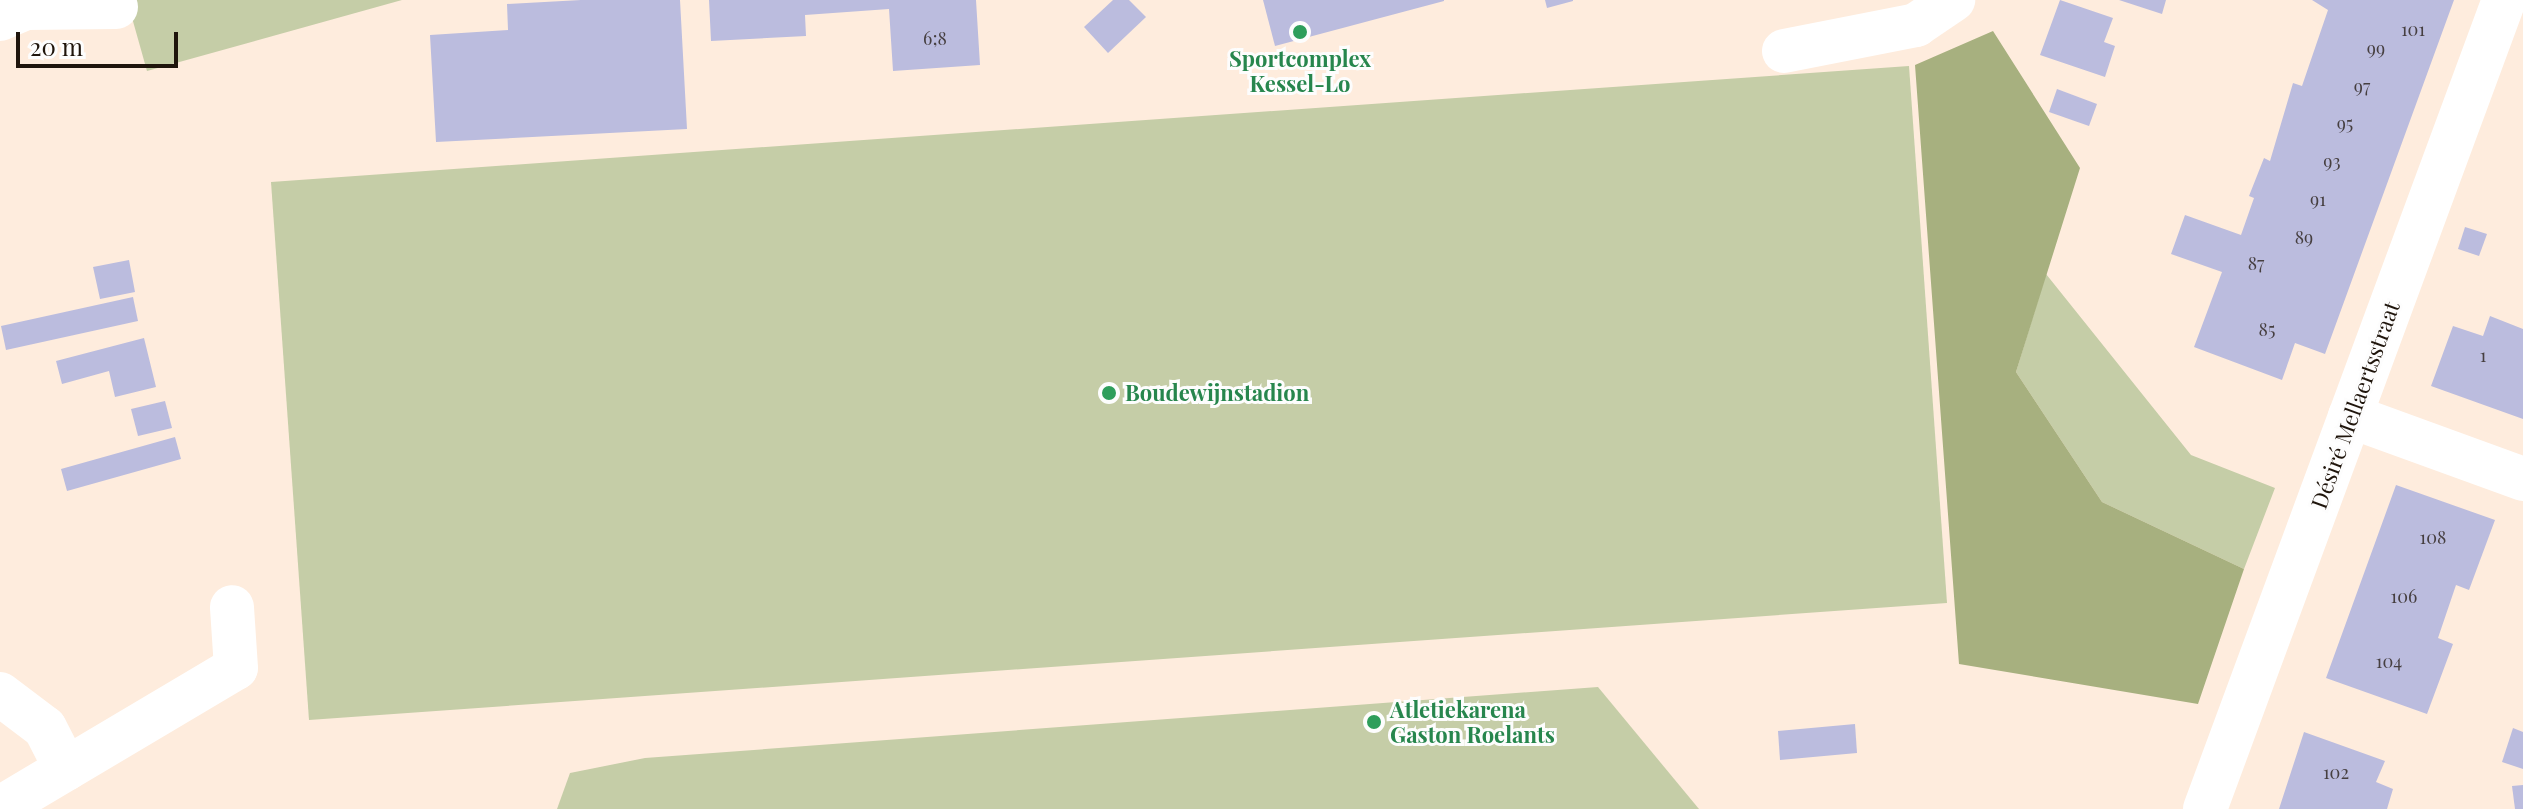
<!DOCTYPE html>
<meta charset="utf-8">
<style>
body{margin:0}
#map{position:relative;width:2523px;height:809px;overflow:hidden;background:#feecdd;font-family:"Playfair Display",serif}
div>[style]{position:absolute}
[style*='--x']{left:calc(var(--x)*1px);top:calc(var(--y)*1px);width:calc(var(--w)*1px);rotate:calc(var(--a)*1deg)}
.green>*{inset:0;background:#c5cda7}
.forest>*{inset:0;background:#a7b07f}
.building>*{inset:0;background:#bbbcde}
.minor>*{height:44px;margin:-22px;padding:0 22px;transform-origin:22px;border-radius:22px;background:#fff}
.dots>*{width:22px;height:22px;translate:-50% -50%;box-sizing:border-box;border:4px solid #fdfdfd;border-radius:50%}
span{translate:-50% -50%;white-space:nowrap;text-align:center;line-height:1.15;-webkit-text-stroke:6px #fdfdfd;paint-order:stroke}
.number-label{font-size:18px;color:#463f40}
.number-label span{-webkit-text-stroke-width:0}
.leisure-label{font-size:22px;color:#27864d;font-weight:700}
.left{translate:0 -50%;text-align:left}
.street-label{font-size:22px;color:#1f150c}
.scale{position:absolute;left:16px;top:32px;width:162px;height:36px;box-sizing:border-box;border:4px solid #1f150c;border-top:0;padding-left:10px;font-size:24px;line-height:28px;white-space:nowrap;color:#1f150c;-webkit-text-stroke:6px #fdfdfd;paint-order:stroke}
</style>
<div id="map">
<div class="green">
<div style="clip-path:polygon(127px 0,402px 0,147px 71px)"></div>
<div style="clip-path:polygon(1909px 66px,1947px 603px,309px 720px,271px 182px)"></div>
<div style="clip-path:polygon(2046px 274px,2191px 455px,2275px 488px,2244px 569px,2102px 502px,2016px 372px)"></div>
<div style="clip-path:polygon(1598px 687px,1699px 809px,557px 809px,570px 773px,645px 758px)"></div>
</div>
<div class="forest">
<div style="clip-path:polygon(1993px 31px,2080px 168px,2016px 372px,2102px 502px,2244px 569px,2198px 704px,1959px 664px,1915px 65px)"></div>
</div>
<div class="building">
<div style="clip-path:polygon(581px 0,680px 0,687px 129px,436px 142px,430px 35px,508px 30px,507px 4px)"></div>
<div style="clip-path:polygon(709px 0,976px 0,980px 65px,893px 71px,889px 9px,805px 15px,806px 36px,711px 41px)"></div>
<div style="clip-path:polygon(1113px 0,1129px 0,1146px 17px,1108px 53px,1084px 27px)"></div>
<div style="clip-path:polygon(1263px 0,1444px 0,1444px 1px,1275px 46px)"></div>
<div style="clip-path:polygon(1545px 0,1573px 0,1573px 1px,1547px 8px)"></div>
<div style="clip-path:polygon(2060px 0,2113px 18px,2104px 42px,2115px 46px,2105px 77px,2040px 55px)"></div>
<div style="clip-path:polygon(2119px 0,2166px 0,2162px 14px)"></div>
<div style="clip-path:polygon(2312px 0,2454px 0,2325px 354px,2295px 343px,2282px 380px,2194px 347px,2222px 272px,2171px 254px,2185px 215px,2241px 235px,2254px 198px,2249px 196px,2264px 158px,2270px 161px,2293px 83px,2302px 86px,2328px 10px)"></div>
<div style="clip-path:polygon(2057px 89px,2097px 104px,2089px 126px,2049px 112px)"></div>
<div style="clip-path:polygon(2465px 227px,2487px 234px,2479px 256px,2458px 249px)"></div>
<div style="clip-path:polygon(129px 260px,135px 292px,100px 299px,93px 267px)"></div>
<div style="clip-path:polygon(133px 297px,138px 321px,6px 350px,1px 326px)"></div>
<div style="clip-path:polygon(2490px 316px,2523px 329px,2523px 419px,2431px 386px,2453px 326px,2483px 336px)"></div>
<div style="clip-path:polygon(144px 338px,156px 387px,115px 397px,109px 371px,62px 384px,56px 361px)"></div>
<div style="clip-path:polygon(165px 401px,172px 428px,138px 436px,131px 409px)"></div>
<div style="clip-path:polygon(175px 437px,181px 459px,67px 491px,61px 469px)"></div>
<div style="clip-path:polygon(2396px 485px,2495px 520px,2469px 590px,2456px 585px,2438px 638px,2453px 644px,2427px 714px,2326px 678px)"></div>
<div style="clip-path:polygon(1855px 724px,1857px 753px,1780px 760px,1778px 731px)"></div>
<div style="clip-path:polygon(2513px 728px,2523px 732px,2523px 769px,2502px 762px)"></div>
<div style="clip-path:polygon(2304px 732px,2385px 761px,2376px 782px,2393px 789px,2387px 809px,2279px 809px)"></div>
<div style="clip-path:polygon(2523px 785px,2523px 809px,2515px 809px,2512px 786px)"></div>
</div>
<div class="minor">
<div style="--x:0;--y:19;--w:28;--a:-23"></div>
<div style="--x:26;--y:8;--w:90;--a:-0.6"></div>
<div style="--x:1784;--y:51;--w:135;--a:-11.1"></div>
<div style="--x:1916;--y:25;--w:45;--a:-34"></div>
<div style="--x:2350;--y:416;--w:184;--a:20"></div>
<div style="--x:0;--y:694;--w:56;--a:37.1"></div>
<div style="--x:45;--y:728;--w:46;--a:62.9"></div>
<div style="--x:0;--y:808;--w:274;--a:-30.7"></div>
<div style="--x:236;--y:668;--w:61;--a:-93.8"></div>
<div style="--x:2205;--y:809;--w:862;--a:-69.72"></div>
</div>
<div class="dots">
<div style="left:1300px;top:32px;background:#2e9e5b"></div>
<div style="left:1109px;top:393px;background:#2e9e5b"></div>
<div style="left:1374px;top:722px;background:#2e9e5b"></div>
</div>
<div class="number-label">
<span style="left:2413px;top:29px">101</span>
<span style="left:935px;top:38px">6;8</span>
<span style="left:2376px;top:48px">99</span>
<span style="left:2362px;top:86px">97</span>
<span style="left:2345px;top:123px">95</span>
<span style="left:2332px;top:161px">93</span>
<span style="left:2318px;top:199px">91</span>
<span style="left:2304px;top:237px">89</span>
<span style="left:2256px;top:263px">87</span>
<span style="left:2267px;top:329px">85</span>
<span style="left:2483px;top:355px">1</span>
<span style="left:2433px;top:537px">108</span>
<span style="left:2404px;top:596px">106</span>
<span style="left:2389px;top:661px">104</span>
<span style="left:2336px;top:772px">102</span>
</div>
<div class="leisure-label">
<span style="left:1300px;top:71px">Sportcomplex<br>Kessel-Lo</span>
<span class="left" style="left:1125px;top:393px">Boudewijnstadion</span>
<span class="left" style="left:1390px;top:722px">Atletiekarena<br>Gaston Roelants</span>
</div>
<div class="street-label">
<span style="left:2355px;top:405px;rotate:-70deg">Désiré Mellaertsstraat</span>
</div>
<div class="scale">20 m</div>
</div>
